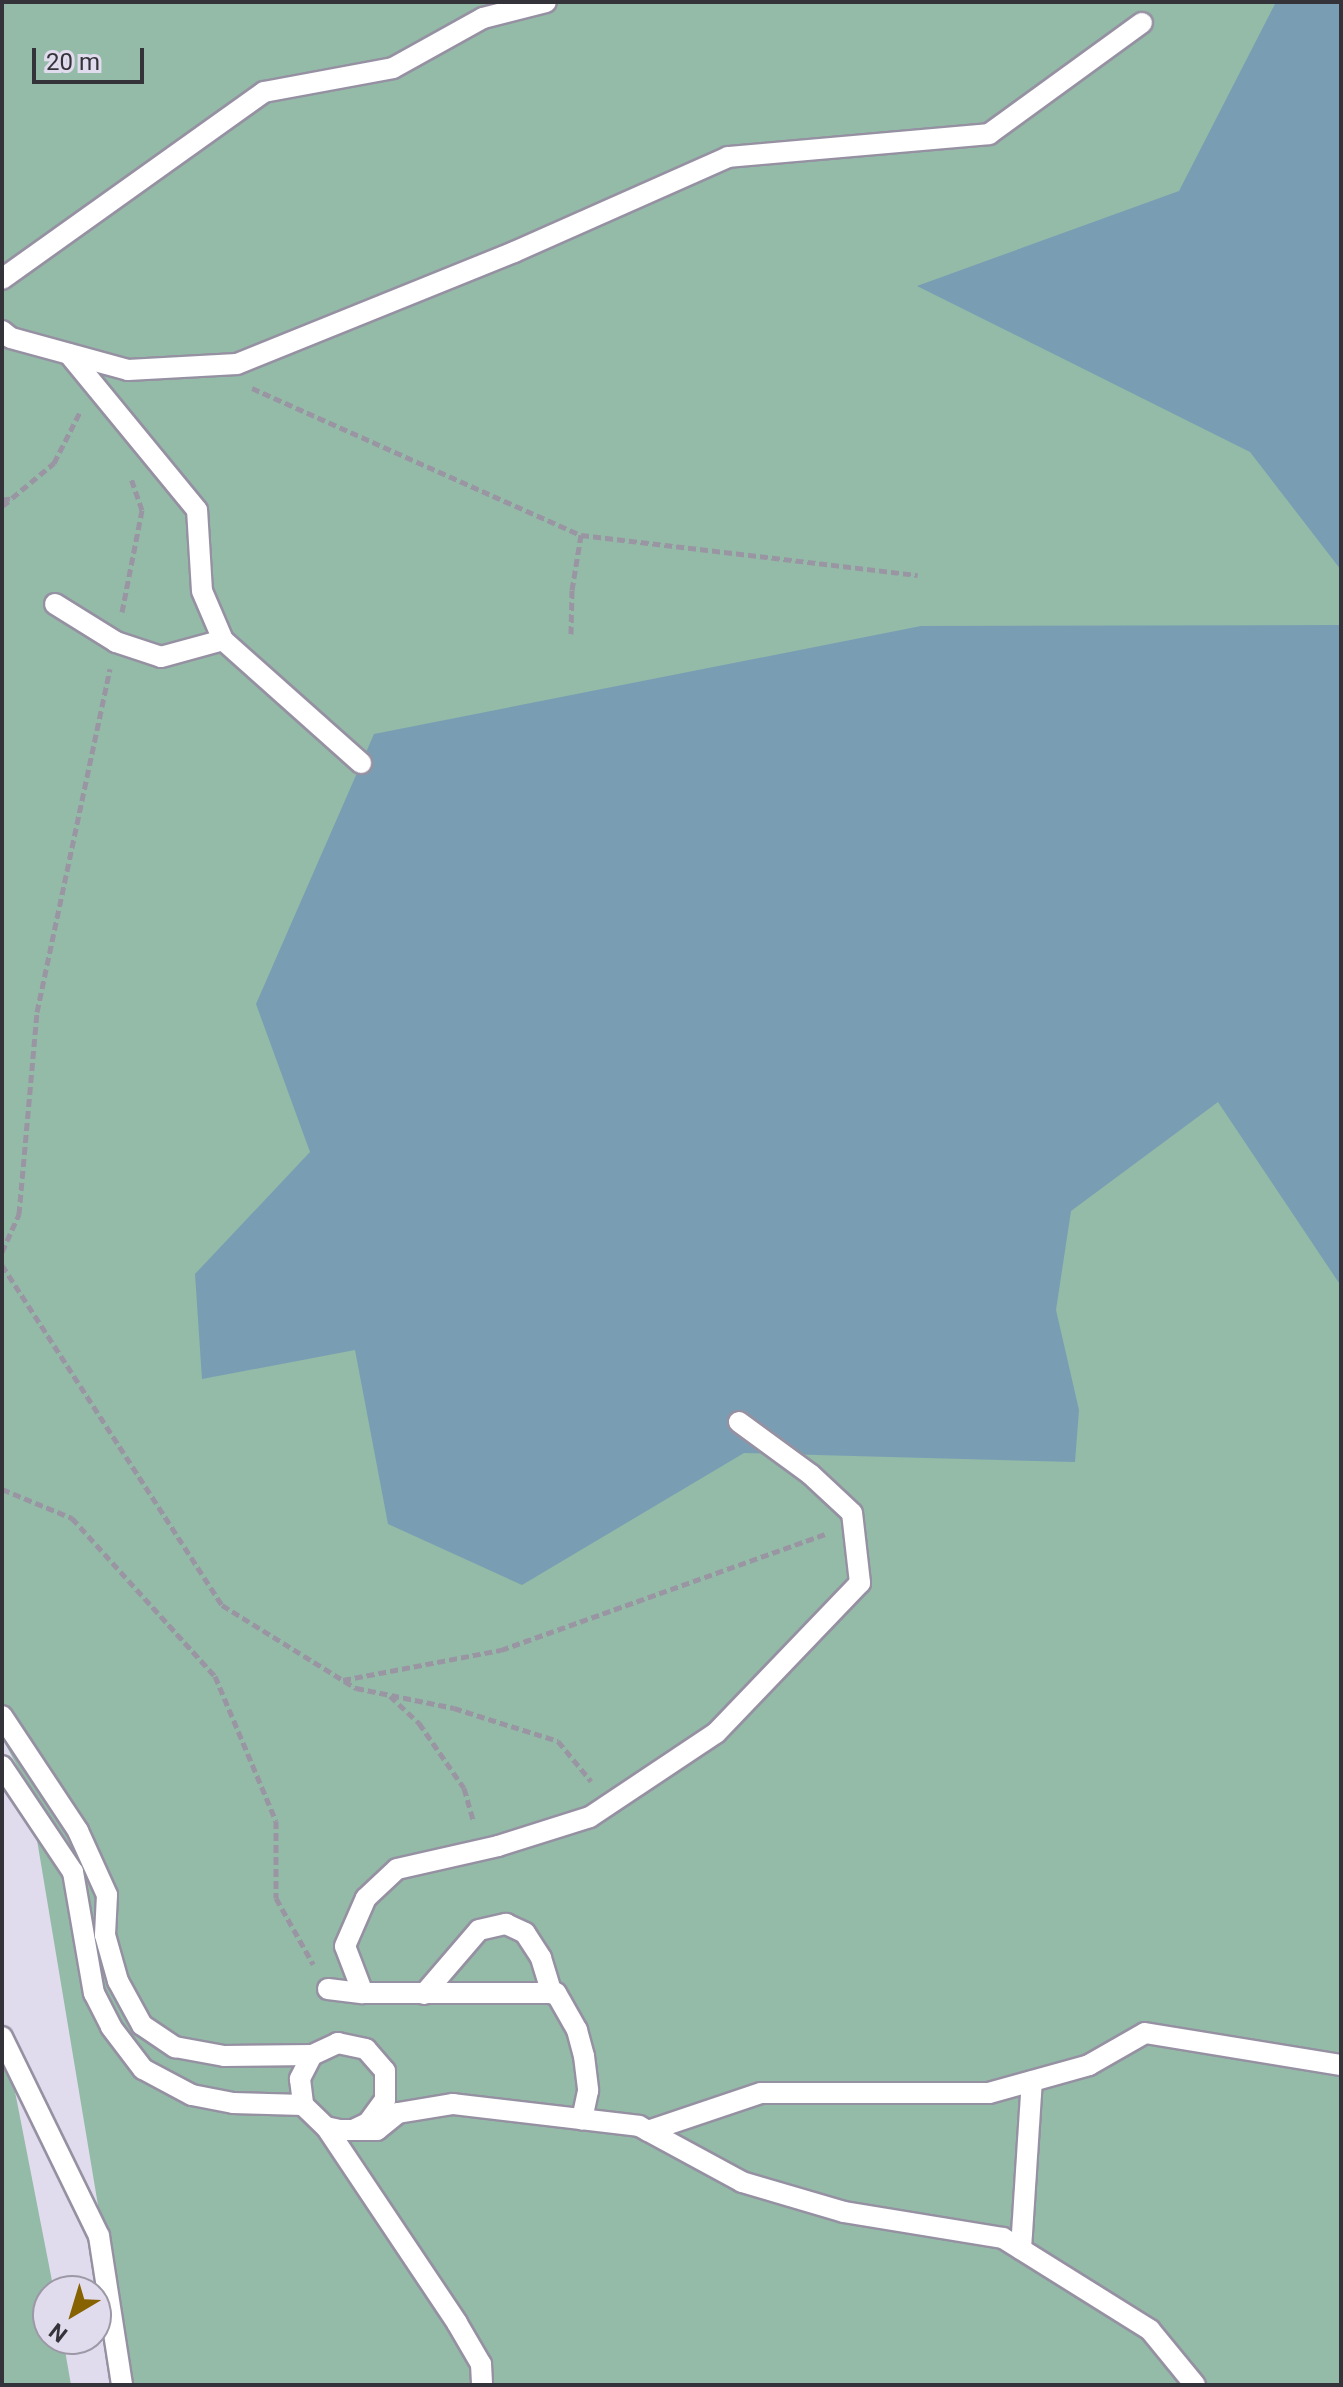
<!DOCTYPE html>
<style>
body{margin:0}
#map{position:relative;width:1343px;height:2387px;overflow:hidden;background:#e1dbee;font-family:Roboto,sans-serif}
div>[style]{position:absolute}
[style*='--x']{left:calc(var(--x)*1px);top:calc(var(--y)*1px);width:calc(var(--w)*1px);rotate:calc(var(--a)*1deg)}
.green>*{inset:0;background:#94baa8}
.water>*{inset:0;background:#799eb4}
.path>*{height:5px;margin-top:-2.5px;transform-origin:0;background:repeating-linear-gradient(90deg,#9a95a3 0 8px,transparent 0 12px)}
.roads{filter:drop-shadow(2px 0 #9691a2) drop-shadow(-2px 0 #9691a2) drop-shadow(0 2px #9691a2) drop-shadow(0 -2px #9691a2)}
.lane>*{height:20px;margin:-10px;padding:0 10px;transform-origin:10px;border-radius:10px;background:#fff}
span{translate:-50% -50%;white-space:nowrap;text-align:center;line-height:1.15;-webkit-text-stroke:8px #e1dbee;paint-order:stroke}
.frame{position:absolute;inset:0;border:4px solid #35333a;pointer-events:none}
.north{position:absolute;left:32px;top:2275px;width:80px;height:80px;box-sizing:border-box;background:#e1dbee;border:2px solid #9c98a6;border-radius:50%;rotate:218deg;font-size:22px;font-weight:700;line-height:32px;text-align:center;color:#35333a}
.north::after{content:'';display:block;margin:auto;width:28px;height:36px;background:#876200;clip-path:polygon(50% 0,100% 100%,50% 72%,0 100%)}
.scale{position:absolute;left:32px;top:48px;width:112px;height:36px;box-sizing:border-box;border:4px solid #35333a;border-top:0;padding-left:10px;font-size:24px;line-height:28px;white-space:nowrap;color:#35333a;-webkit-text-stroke:6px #e1dbee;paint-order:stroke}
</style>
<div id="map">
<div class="green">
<div style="clip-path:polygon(2px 2px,1341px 2px,1341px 2385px,128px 2385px,28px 1786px,2px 1738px)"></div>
<div style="clip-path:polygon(2px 2025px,54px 2291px,48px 2291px,48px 2339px,63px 2339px,71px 2385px,2px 2385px)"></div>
</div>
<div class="water">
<div style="clip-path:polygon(1276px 2px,1341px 2px,1341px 570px,1250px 452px,917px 286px,1179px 191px)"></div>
<div style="clip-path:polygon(1341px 625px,1341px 1286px,1218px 1102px,1071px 1211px,1056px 1310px,1079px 1410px,1075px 1462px,744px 1453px,522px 1585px,388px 1524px,355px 1350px,202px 1379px,195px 1274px,310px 1152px,256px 1004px,374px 734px,921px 626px)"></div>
</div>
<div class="path">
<div style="--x:252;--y:388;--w:360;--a:24.1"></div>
<div style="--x:581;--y:535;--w:339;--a:6.8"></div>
<div style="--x:2;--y:500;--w:10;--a:-11"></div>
<div style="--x:12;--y:498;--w:55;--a:-39.8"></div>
<div style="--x:54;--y:463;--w:57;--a:-63"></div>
<div style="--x:2;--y:506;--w:12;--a:-35"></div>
<div style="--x:122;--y:612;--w:104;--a:-78.9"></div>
<div style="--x:142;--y:510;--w:34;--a:-109"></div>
<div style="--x:571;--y:634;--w:44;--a:-88.7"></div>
<div style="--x:572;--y:590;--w:56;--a:-80.7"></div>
<div style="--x:2;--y:1252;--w:42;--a:-65.9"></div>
<div style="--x:19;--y:1214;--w:203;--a:-84.9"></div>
<div style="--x:37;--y:1012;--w:351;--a:-78"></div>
<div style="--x:2;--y:1265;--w:405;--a:57.1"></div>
<div style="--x:222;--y:1605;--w:158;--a:31.8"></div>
<div style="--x:356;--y:1688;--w:100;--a:11.5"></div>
<div style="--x:454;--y:1708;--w:109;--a:17.6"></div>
<div style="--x:558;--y:1741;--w:52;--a:50.5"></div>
<div style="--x:2;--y:1489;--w:76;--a:22.5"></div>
<div style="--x:72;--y:1518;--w:213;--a:47.9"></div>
<div style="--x:215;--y:1676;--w:157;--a:67.2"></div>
<div style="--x:276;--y:1821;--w:77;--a:90"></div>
<div style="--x:276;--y:1898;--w:76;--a:60.7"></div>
<div style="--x:343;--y:1680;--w:161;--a:-10.8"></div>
<div style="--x:501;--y:1650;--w:344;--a:-19.7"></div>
<div style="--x:390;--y:1696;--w:40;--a:43"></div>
<div style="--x:419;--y:1723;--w:79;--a:55.3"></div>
<div style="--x:464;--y:1788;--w:35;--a:74"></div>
</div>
<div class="roads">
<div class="lane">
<div style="--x:2;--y:279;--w:322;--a:-35.5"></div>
<div style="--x:264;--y:92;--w:131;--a:-10.5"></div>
<div style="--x:393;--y:68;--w:103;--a:-29.1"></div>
<div style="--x:483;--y:18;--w:65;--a:-14.3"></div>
<div style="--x:2;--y:331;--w:11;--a:38"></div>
<div style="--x:11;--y:338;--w:121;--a:15.3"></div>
<div style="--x:128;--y:370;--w:109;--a:-3.2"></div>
<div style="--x:237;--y:364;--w:299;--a:-22"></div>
<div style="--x:514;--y:252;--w:234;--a:-23.9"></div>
<div style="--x:728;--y:157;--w:262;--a:-5"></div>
<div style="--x:989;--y:134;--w:189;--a:-36"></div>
<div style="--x:55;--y:604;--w:72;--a:31.9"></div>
<div style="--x:116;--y:642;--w:47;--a:18.4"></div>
<div style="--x:161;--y:657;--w:64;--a:-15.3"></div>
<div style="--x:223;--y:640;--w:53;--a:-113.2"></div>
<div style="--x:202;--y:591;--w:81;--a:-93.5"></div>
<div style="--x:197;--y:510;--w:202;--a:-129.4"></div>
<div style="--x:223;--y:640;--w:185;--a:41.7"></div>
<div style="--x:2;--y:1716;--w:138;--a:56.5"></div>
<div style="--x:78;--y:1831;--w:70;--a:65.6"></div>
<div style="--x:107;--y:1895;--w:40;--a:92.9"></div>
<div style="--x:105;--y:1935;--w:48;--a:74.2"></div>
<div style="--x:118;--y:1981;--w:50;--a:61.4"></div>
<div style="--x:142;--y:2025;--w:40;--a:34"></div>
<div style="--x:175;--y:2047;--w:50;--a:10.4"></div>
<div style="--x:224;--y:2056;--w:88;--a:-0.7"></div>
<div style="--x:2;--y:1766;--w:128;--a:56.2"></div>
<div style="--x:73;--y:1872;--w:123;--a:80.2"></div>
<div style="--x:94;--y:1993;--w:38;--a:63"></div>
<div style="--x:111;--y:2027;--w:53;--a:52.7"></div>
<div style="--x:143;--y:2069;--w:55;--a:28"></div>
<div style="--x:192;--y:2095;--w:42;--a:11"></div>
<div style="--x:233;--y:2103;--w:70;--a:1.6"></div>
<div style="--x:328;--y:1989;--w:35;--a:7"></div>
<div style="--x:363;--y:1993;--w:193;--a:0"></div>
<div style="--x:556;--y:1993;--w:43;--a:60.4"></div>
<div style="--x:577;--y:2030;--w:27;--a:75"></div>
<div style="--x:584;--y:2056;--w:35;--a:83"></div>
<div style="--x:588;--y:2091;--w:29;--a:102"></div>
<div style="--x:363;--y:1993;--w:50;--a:-111"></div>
<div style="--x:345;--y:1946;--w:52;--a:-66.4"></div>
<div style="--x:366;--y:1898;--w:42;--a:-43.1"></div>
<div style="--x:397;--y:1869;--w:104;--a:-12.8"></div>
<div style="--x:498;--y:1846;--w:96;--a:-17.5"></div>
<div style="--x:590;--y:1817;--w:151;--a:-33.7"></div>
<div style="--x:716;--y:1733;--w:208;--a:-46.2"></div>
<div style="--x:860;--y:1583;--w:70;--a:-96.5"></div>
<div style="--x:852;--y:1513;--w:57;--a:-137.1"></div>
<div style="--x:810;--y:1474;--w:88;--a:-143.8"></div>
<div style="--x:424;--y:1994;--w:84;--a:-49.3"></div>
<div style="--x:479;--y:1930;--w:28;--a:-13"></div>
<div style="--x:506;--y:1924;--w:21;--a:25"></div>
<div style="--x:525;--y:1933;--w:30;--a:57"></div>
<div style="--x:541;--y:1958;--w:37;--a:73"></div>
<div style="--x:2;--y:2037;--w:221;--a:64"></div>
<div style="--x:99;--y:2236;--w:151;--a:81.2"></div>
<div style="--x:326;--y:2127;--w:236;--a:56.2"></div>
<div style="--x:457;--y:2323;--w:48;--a:59.7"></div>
<div style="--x:481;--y:2364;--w:21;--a:87"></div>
<div style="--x:355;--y:2129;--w:14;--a:-25"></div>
<div style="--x:368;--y:2123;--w:29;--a:-54"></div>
<div style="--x:385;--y:2100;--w:29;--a:-90"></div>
<div style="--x:385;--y:2071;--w:29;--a:-131"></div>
<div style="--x:366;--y:2049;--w:29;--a:-168"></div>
<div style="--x:338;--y:2043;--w:29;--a:155"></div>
<div style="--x:312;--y:2055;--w:27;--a:117"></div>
<div style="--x:300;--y:2079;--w:26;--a:83"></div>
<div style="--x:303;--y:2105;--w:32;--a:44"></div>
<div style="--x:326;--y:2127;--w:14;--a:12"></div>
<div style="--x:340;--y:2130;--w:37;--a:0"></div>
<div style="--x:377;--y:2130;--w:27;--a:-39"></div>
<div style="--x:398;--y:2113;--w:56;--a:-9.3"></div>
<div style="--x:453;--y:2104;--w:187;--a:6.7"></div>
<div style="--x:639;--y:2126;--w:117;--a:28.5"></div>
<div style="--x:742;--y:2182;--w:106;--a:16.4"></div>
<div style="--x:844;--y:2212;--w:161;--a:9.3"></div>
<div style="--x:1003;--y:2238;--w:173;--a:32"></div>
<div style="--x:1150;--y:2330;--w:71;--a:50.7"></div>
<div style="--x:648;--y:2131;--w:119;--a:-18.6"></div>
<div style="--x:761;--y:2093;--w:228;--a:0"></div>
<div style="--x:989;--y:2093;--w:104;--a:-15.6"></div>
<div style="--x:1089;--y:2065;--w:64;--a:-29.7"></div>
<div style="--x:1145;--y:2033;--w:199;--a:9.3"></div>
<div style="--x:1021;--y:2249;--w:168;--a:-86.3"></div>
</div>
</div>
<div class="frame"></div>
<div class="north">N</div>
<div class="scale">20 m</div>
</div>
